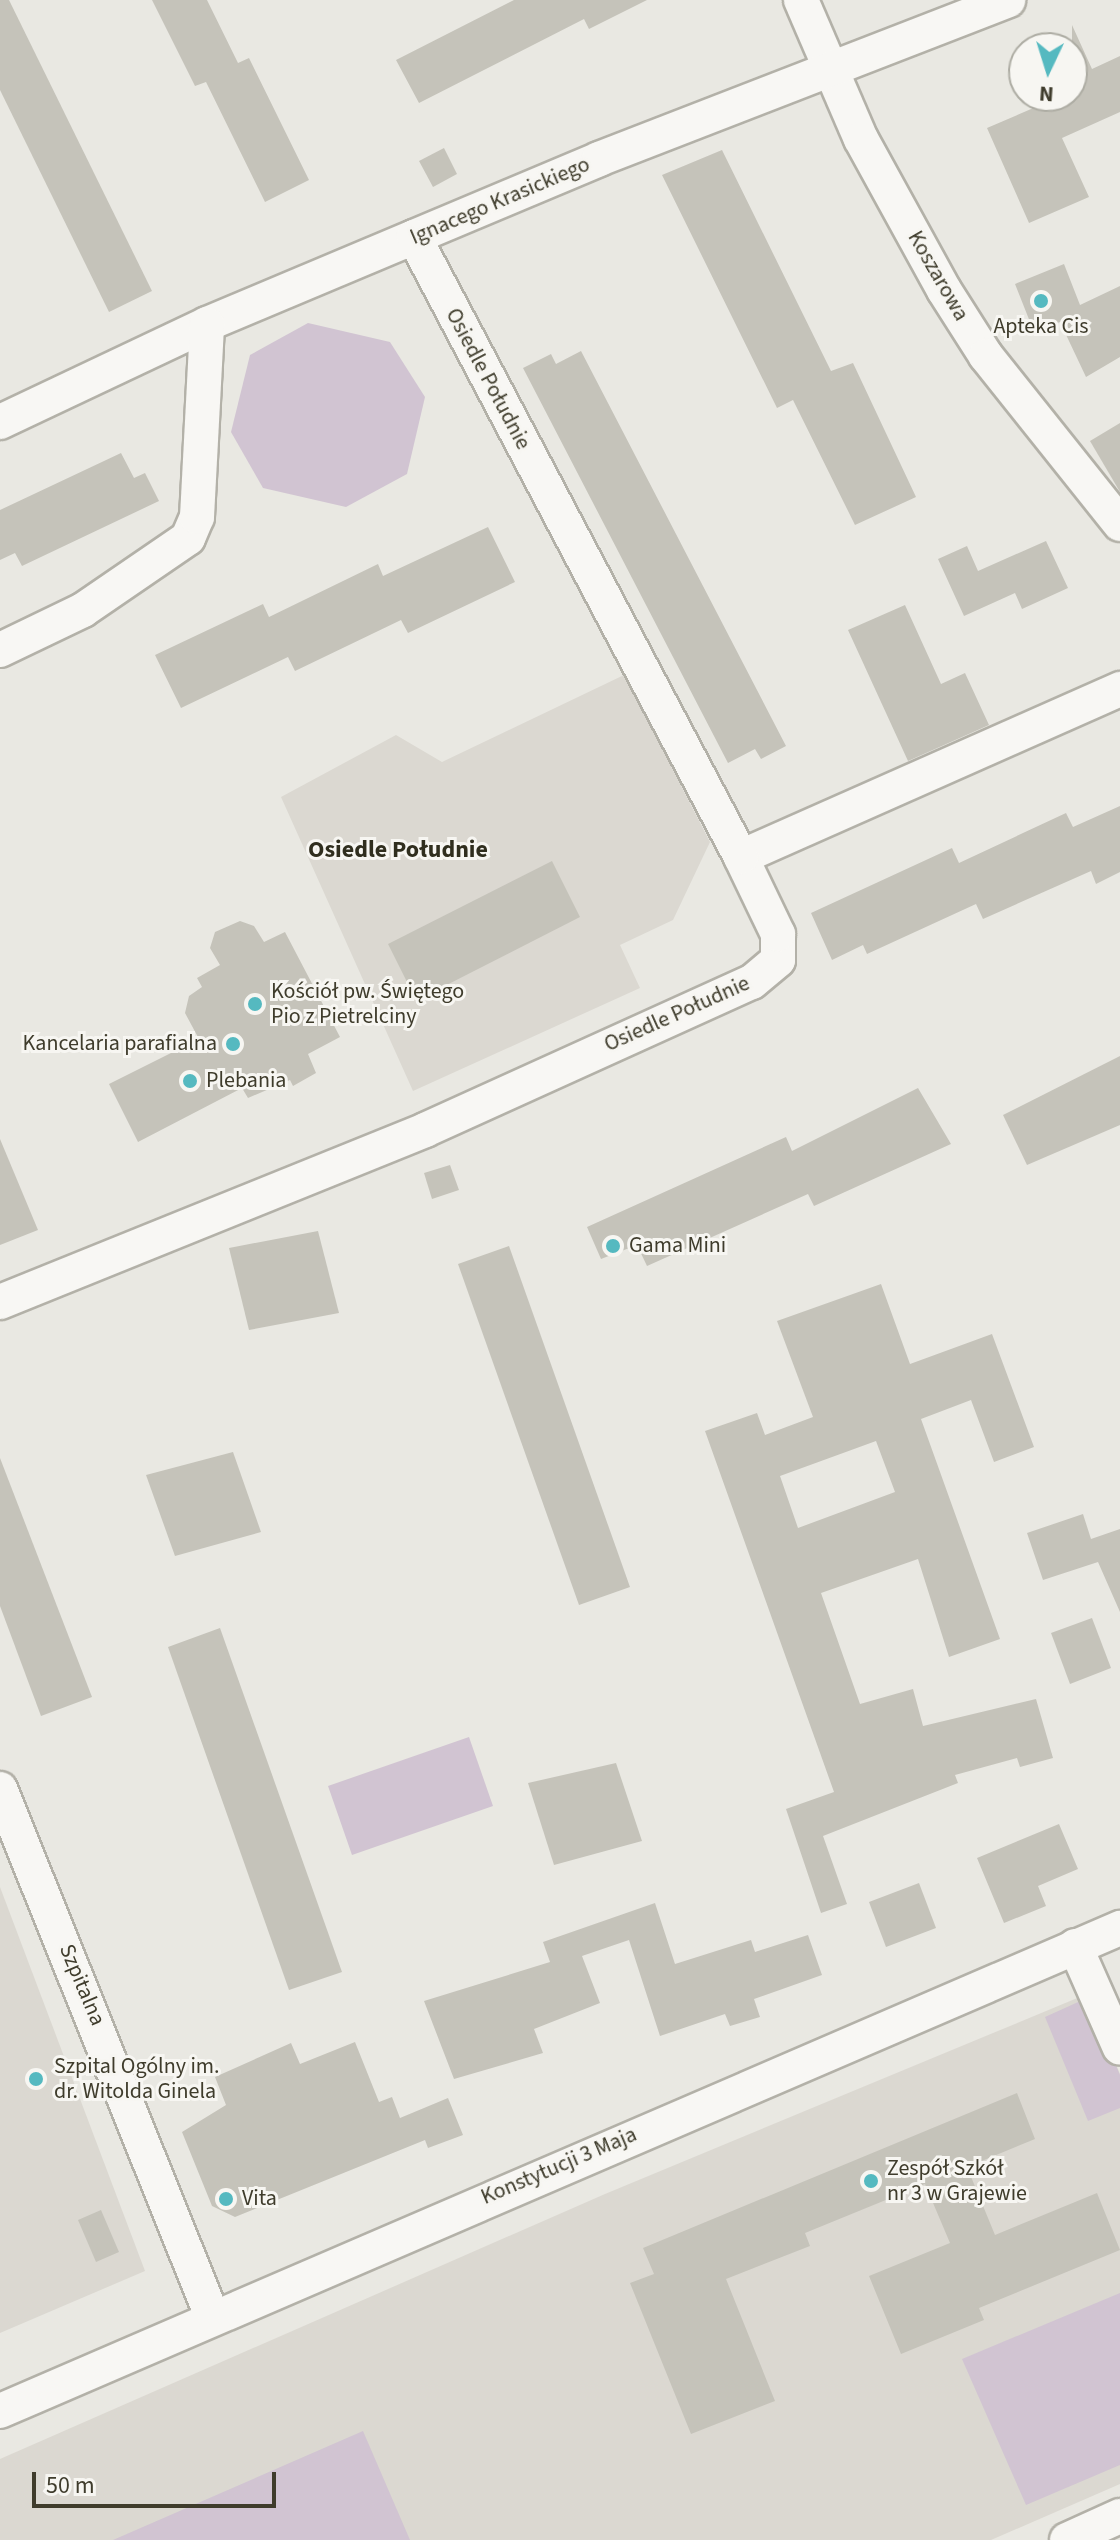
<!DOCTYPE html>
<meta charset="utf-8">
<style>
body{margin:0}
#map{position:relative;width:1120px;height:2540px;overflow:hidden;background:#e9e8e2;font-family:"Source Sans 3",sans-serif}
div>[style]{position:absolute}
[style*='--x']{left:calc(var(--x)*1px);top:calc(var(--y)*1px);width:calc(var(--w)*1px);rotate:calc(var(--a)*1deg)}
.built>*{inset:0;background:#dbd8d1}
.green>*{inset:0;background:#d1c4d2}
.building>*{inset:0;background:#c5c3ba}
.roads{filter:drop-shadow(2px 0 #b3b1a8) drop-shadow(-2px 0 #b3b1a8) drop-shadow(0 2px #b3b1a8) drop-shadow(0 -2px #b3b1a8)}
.minor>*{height:34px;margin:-17px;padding:0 17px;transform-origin:17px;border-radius:17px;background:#f8f7f4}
.dots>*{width:22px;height:22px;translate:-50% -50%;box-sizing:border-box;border:4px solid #f7f6f2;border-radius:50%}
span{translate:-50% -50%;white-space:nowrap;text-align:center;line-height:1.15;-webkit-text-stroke:6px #f7f6f2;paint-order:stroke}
.street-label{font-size:22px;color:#3f3c2c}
.poi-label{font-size:22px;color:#3f3c2c}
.left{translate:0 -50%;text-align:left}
.right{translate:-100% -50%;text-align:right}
.neighbourhood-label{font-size:24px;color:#302e1e;font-weight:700}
.north{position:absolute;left:1008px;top:32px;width:80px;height:80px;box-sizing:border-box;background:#f7f6f2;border:2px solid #adaca3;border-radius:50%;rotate:184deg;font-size:22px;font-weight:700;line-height:32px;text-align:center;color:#3f3c2c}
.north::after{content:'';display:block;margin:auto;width:28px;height:36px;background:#55b9c0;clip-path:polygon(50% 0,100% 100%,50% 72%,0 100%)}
.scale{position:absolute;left:32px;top:2472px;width:244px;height:36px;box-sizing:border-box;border:4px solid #3f3c2c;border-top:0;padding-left:10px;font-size:24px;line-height:28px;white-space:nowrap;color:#3f3c2c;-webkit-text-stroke:6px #f7f6f2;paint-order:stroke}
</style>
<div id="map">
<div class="built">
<div style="clip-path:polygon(624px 675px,710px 842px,673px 920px,620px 945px,640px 988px,413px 1091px,281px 797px,396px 735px,442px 762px)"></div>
<div style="clip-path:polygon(0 1887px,145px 2271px,0 2333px)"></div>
<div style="clip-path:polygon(1087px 1994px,1120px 2074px,1120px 2484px,991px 2540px,0 2540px,0 2459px,605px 2194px)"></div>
</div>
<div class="green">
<div style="clip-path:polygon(308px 323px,390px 342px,425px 397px,407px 474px,346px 507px,263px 488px,231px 432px,250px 355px)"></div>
<div style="clip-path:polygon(469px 1737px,493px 1806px,352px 1855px,328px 1786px)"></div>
<div style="clip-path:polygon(1087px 1998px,1120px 2075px,1120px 2108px,1088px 2121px,1045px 2017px)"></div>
<div style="clip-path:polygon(1120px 2293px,1120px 2465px,1026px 2505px,962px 2359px)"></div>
<div style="clip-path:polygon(363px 2431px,410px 2540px,113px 2540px)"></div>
</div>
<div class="building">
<div style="clip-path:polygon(0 0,9px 0,152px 291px,109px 312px,0 90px)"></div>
<div style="clip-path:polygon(152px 0,207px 0,238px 63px,249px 58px,309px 180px,265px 202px,206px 82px,195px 86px)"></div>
<div style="clip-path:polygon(514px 0,647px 0,589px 29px,584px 19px,419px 103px,396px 60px)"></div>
<div style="clip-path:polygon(1072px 25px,1092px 69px,1120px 56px,1120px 112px,1062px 138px,1089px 197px,1029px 223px,987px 128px,1038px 106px,1033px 96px,1072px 96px)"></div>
<div style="clip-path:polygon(444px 148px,457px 174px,433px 187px,419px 161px)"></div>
<div style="clip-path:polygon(722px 150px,831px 371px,853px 363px,916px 497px,855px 525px,793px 400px,777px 408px,662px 175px)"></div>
<div style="clip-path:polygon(1064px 264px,1080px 305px,1120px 286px,1120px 357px,1086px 377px,1060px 322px,1034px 332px,1015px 284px)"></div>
<div style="clip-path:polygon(581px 351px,786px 746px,761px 759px,755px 749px,728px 763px,523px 368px,551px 354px,556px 364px)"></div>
<div style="clip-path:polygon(1120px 423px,1120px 492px,1090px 441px)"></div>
<div style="clip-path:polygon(121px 453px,134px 478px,145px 473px,159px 501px,22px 566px,15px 553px,0 560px,0 510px)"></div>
<div style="clip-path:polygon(488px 527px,515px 582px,408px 633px,401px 620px,295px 671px,288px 657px,181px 708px,155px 655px,263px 604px,269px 617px,378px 564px,383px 576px)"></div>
<div style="clip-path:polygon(1046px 541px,1068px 588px,1022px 609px,1015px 593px,964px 616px,938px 559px,967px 546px,978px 571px)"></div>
<div style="clip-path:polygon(905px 605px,941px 684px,965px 673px,989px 725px,908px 761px,848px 630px)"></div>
<div style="clip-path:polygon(1120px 806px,1120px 872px,1096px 884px,1091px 871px,983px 919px,976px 904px,867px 954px,863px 945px,832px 960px,811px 913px,952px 848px,959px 863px,1066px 813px,1073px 827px)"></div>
<div style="clip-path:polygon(552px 861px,580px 917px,421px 998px,410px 988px,388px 944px)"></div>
<div style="clip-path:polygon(240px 921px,254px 926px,264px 942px,285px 932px,340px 1037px,308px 1054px,316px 1073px,293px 1086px,290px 1080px,248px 1098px,242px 1088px,138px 1142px,109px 1084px,199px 1039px,185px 1013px,189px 996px,202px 987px,197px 978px,220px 965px,210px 948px,215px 932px)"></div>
<div style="clip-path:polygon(1120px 1056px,1120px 1125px,1027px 1165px,1003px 1115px)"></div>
<div style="clip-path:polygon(918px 1088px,951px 1144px,814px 1206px,808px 1194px,647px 1266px,637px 1245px,601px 1259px,587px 1227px,786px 1137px,792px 1151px)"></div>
<div style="clip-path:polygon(0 1139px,38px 1230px,0 1245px)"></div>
<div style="clip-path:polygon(450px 1165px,459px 1190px,432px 1199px,424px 1173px)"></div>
<div style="clip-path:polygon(318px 1231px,339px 1313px,249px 1330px,229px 1248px)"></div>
<div style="clip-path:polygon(509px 1246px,630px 1587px,579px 1605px,458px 1264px)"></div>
<div style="clip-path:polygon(evenodd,881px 1284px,910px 1364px,992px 1334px,1034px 1447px,994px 1462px,971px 1400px,921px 1419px,1000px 1639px,949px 1657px,918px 1559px,821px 1593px,860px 1704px,913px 1689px,923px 1726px,1036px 1699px,1053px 1758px,1020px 1767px,1017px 1758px,955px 1775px,958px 1783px,823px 1836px,847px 1904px,821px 1913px,786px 1809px,834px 1792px,705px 1431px,757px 1413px,765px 1435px,813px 1417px,777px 1321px,881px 1284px,876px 1441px,895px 1492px,798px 1528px,780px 1476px,876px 1441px)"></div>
<div style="clip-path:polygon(233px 1452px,261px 1532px,175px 1556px,146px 1475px)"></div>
<div style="clip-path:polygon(0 1458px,92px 1697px,41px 1716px,0 1606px)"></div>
<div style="clip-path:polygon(1083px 1514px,1091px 1539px,1120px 1529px,1120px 1612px,1098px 1562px,1043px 1580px,1027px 1533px)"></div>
<div style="clip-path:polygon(1092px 1618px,1111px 1668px,1070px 1684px,1051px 1633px)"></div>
<div style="clip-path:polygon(220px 1628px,342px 1972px,289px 1990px,168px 1647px)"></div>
<div style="clip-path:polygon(616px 1763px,642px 1841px,554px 1865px,528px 1783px)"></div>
<div style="clip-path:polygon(1059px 1824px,1078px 1869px,1038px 1886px,1046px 1906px,1004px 1923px,977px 1858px)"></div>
<div style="clip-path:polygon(919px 1883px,936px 1928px,886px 1947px,869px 1902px)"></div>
<div style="clip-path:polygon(655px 1903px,675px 1964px,751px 1940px,755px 1952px,808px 1935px,822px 1975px,754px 1999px,760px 2017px,730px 2026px,725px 2014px,660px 2036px,629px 1940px,582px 1956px,600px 2003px,534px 2029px,543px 2053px,454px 2079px,424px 2001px,550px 1962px,543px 1942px)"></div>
<div style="clip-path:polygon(355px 2042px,379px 2102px,392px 2097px,400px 2118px,448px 2098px,463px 2135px,428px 2148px,425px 2140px,235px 2217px,212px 2206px,182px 2132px,226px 2105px,215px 2077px,291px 2043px,300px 2064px)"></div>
<div style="clip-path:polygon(1017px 2093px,1035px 2139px,967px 2167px,995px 2235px,1097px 2193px,1120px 2250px,979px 2308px,984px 2320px,901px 2354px,869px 2276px,950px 2243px,925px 2184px,805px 2233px,810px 2246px,726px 2279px,775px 2401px,691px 2434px,630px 2283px,654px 2274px,643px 2248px)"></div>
<div style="clip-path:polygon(101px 2210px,119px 2252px,96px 2262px,78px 2220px)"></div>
</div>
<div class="roads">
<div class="minor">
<div style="--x:801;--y:0;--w:151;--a:66.7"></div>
<div style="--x:861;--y:139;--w:172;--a:61.2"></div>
<div style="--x:944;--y:290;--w:78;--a:57.5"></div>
<div style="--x:986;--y:356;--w:215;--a:51.4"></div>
<div style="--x:0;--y:422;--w:229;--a:-25.3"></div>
<div style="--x:207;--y:324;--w:425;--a:-22.8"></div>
<div style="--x:599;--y:159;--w:439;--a:-21.2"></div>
<div style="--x:0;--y:650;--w:92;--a:-25.7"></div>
<div style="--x:83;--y:610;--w:127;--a:-34.4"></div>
<div style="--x:188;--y:538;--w:23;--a:-67"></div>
<div style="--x:197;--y:517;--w:193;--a:-87"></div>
<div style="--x:741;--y:857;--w:415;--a:-23.9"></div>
<div style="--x:0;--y:1302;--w:458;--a:-22"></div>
<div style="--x:425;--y:1130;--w:359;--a:-24.4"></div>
<div style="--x:752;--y:982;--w:34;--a:-40"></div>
<div style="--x:778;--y:960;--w:26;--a:-90"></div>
<div style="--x:778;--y:934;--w:85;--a:-115.7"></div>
<div style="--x:741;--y:857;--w:701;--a:-117.81"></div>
<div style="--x:0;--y:1789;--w:568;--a:68.09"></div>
<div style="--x:1075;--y:1946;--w:111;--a:66.2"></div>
<div style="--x:0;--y:2411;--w:1220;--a:-23.33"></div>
<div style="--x:1067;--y:2540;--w:58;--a:-24.4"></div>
</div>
</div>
<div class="dots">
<div style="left:1041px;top:301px;background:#55b9c0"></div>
<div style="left:255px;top:1004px;background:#55b9c0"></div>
<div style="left:233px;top:1044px;background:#55b9c0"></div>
<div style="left:190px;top:1081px;background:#55b9c0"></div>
<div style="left:613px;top:1246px;background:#55b9c0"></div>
<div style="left:36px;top:2079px;background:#55b9c0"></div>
<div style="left:871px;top:2181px;background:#55b9c0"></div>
<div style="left:226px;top:2199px;background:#55b9c0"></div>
</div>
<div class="street-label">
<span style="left:500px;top:201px;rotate:-23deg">Ignacego Krasickiego</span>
<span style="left:938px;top:276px;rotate:60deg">Koszarowa</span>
<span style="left:488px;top:379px;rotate:62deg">Osiedle Południe</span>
<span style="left:677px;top:1014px;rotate:-24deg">Osiedle Południe</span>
<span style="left:82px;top:1985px;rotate:67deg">Szpitalna</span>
<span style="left:559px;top:2166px;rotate:-23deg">Konstytucji 3 Maja</span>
</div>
<div class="poi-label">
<span style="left:1041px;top:327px">Apteka Cis</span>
<span class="left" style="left:271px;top:1004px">Kościół pw. Świętego<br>Pio z Pietrelciny</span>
<span class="right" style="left:217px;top:1044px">Kancelaria parafialna</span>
<span class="left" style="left:206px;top:1081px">Plebania</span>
<span class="left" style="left:629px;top:1246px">Gama Mini</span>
<span class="left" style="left:54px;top:2079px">Szpital Ogólny im.<br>dr. Witolda Ginela</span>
<span class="left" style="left:887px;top:2181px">Zespół Szkół<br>nr 3 w Grajewie</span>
<span class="left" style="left:242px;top:2199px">Vita</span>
</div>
<div class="neighbourhood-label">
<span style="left:398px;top:850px">Osiedle Południe</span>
</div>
<div class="north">N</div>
<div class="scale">50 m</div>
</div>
